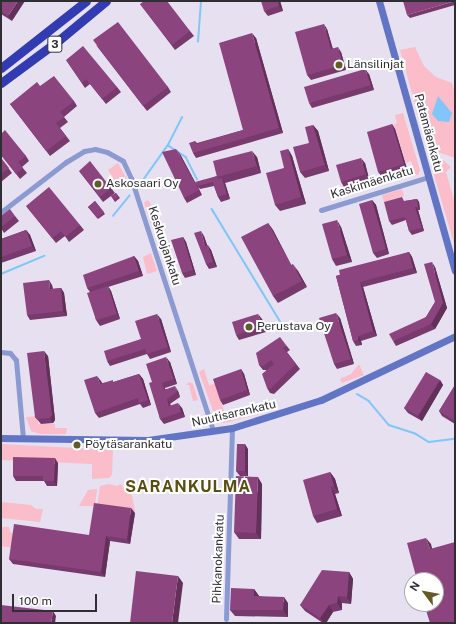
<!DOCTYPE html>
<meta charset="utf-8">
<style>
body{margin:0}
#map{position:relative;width:456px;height:624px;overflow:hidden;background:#e6e0f0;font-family:"Public Sans",sans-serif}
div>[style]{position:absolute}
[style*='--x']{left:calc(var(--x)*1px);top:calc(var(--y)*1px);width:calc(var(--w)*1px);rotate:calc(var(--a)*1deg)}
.green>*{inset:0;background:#fabdc9}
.water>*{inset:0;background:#81c6f8}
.stream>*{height:1.5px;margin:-0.75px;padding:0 0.75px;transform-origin:0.75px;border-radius:0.75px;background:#81c6f8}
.minor>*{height:5px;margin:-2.5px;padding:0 2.5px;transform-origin:2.5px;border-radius:2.5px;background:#8b9ad1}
.secondary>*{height:7px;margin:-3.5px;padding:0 3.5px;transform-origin:3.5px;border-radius:3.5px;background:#6275c5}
.motorway>*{height:9px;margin:-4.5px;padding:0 4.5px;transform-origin:4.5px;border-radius:4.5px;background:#323bb1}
.wall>*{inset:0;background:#783a6d}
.shaded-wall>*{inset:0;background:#623059}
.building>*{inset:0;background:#8c447f}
.dots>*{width:11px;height:11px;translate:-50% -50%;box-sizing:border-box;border:2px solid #fff;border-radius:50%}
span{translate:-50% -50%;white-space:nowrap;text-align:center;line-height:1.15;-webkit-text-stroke:4px #fff;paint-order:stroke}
.shield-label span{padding:1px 3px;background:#fff;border:1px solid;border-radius:3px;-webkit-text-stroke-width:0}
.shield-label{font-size:11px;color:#302d34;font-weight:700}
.poi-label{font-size:12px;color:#302d34}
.left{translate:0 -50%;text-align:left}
.street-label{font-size:12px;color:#302d34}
.district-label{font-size:16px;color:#594f10;font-weight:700;letter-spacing:1px}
.frame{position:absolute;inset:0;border:2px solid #302d34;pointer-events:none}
.north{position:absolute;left:404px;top:572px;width:40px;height:40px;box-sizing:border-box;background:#fff;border:1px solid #acabae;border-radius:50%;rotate:302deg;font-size:11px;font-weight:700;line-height:16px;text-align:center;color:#302d34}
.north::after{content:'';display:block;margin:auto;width:14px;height:18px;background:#635a26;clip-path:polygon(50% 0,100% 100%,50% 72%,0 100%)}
.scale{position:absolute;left:12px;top:594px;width:85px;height:18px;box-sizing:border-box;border:2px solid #302d34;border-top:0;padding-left:5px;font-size:12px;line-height:14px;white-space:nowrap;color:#302d34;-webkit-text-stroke:3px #fff;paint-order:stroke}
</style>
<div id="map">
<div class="green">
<div style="clip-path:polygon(415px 47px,424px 66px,436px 77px,452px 83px,455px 94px,455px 158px,427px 148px,400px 50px)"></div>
<div style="clip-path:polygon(403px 113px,420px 170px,418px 175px,415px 175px,411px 161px,406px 163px,394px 125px,397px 123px,395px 115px)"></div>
<div style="clip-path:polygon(437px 159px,443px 160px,451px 167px,446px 172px,455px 203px,455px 247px,431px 165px)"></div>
<div style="clip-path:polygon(118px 163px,129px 183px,119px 187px,108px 170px)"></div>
<div style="clip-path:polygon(402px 189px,404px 196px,384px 202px,382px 195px)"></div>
<div style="clip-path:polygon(147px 200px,150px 202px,156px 227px,152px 227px,144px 203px)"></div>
<div style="clip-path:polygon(151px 253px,157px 271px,147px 274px,143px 257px)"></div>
<div style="clip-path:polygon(359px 364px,364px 375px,342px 383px,340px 379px,351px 374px)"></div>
<div style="clip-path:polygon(204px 369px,209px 385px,215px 384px,225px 414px,256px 406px,259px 414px,224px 423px,217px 422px,199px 372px)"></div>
<div style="clip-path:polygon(189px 382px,193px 384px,198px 400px,193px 401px,189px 385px,186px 385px)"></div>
<div style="clip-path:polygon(37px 416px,38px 424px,55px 424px,55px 428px,67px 428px,66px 434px,40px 434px,31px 431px,26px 417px)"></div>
<div style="clip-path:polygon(1px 444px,113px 450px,112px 475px,109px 478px,92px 479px,92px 464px,1px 460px)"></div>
<div style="clip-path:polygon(109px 484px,118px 486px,120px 484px,125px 488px,132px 496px,135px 512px,97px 507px,100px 486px)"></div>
<div style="clip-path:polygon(97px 489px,95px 506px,79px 506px,88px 490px)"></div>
<div style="clip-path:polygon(1px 502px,31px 505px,36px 509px,43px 509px,40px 522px,1px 518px)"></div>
<div style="clip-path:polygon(1px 527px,9px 527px,10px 532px,16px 535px,14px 548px,1px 546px)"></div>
</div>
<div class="water">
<div style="clip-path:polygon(438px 96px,452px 113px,449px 122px,438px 121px,432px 114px)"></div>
</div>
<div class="stream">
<div style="--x:198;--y:42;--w:41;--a:-85.8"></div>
<div style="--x:169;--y:146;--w:20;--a:33"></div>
<div style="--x:186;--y:157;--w:25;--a:63"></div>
<div style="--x:141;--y:183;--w:47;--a:-54.6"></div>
<div style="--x:168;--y:145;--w:31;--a:-63"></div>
<div style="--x:212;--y:209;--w:131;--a:58.7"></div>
<div style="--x:113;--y:216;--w:26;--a:-51"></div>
<div style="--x:1;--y:274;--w:47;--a:-22.7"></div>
<div style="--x:357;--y:394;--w:14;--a:30"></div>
<div style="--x:369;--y:401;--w:31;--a:50"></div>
<div style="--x:389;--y:425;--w:28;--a:18"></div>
<div style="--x:416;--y:434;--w:15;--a:32"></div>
<div style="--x:429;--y:442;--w:26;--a:-7"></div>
</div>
<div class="minor">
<div style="--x:321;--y:210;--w:112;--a:-17.1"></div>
<div style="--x:1;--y:212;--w:82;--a:-37.6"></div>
<div style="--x:66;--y:162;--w:21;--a:-31"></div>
<div style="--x:84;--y:151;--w:11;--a:-10"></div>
<div style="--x:95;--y:149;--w:12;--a:14"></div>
<div style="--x:107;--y:152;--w:18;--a:29"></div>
<div style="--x:123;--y:161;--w:19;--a:65"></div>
<div style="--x:131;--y:178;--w:266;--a:72"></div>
<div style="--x:1;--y:352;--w:9;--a:6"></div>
<div style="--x:10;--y:353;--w:9;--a:49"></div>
<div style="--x:16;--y:360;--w:79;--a:84.9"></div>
<div style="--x:226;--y:619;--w:191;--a:-88.2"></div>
</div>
<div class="secondary">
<div style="--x:379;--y:1;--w:280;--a:74.3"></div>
<div style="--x:1;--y:438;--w:147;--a:0.8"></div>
<div style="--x:148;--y:440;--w:85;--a:-8.1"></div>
<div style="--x:232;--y:428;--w:93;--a:-17.5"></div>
<div style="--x:321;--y:400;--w:148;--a:-25.5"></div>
</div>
<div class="motorway">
<div style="--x:1;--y:68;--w:108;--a:-38.2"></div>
<div style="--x:1;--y:83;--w:72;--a:-36.6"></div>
<div style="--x:59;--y:40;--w:61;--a:-39.7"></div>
</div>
<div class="wall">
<div style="clip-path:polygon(1px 1px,12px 21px,1px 14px)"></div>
<div style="clip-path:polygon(280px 1px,283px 11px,268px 16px,264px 11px)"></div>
<div style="clip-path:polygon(455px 1px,455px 5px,410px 18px,407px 15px)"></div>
<div style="clip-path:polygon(140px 4px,190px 31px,194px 36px,175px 50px)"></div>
<div style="clip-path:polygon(327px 29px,333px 49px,341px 52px,346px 70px,311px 80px,307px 75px)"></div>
<div style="clip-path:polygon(256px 38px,283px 133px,196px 158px,193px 153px,195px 141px,197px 143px,243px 130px)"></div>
<div style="clip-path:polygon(96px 45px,168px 87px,171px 92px,147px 111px)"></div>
<div style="clip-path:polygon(66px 60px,117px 87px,121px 92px,106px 104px,90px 84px,85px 88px)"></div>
<div style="clip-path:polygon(369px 74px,374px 90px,312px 108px,309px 103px)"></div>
<div style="clip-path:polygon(40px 86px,74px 101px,77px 106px,64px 117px,68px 122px,60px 128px,70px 141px,50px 156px,10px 104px)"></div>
<div style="clip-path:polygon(392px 124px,395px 129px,407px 169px,382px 177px,378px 172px)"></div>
<div style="clip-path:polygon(313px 125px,318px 131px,329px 171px,305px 178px,300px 172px,309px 143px)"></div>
<div style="clip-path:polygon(1px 134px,26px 156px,29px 161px,22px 167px,27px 173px,20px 179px,1px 155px)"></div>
<div style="clip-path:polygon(288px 149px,292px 156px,306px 204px,280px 211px,275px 205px,284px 168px)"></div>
<div style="clip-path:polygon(180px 154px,196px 184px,217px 176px,257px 157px,261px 173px,225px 183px,230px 199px,221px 202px,218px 197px,214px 186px,200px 189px,198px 187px,202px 195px,187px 203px,184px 198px)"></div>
<div style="clip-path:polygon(1px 158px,12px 173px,1px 182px)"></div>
<div style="clip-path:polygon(365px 163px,369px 179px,344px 187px,341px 182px)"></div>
<div style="clip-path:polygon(79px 171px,111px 188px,115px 193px,103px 202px)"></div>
<div style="clip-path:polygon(116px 193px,120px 198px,115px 202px,111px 196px)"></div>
<div style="clip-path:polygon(417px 199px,419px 202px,420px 210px,418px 210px,424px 231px,412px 235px,409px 231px,406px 220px,392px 225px,389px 221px,405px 201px)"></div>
<div style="clip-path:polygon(372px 200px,376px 205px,389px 254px,377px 258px,373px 253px)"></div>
<div style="clip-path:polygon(95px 201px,105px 214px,98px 219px,88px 207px)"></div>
<div style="clip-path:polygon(26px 206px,80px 225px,84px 230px,69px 242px,65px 236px,56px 243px)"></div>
<div style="clip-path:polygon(1px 216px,15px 216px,19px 221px,4px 233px,1px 228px)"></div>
<div style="clip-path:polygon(268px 223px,273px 230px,291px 265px,298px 271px,307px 287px,278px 303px,273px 296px)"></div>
<div style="clip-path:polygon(341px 227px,352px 262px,336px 266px,332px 259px)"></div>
<div style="clip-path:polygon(26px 230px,30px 235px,36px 251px,1px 263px,1px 239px)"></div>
<div style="clip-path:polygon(204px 236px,207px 245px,211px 250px,217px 267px,209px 269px,206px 264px)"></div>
<div style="clip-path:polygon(183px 237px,186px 242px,196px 275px,185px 278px,182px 273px)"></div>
<div style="clip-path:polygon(409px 252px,412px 257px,417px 273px,363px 287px,377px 336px,361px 341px,362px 345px,356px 346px,353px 341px,336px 276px)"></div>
<div style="clip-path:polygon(134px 256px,138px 261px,143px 276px,108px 287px,111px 291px,120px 319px,100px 326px,96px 320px,90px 292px,87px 288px)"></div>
<div style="clip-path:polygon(435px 267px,447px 308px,435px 329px,396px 346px,393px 341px,426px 317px,435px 302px)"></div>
<div style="clip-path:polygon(52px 285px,53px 289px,61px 288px,64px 293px,67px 316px,30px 320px,27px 315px)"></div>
<div style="clip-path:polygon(340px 318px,354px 364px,337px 369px,334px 364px)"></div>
<div style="clip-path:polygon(161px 319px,171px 352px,150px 359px,147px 354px,110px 366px,107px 361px,141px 339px)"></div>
<div style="clip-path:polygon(262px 319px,266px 332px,239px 340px,236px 335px)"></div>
<div style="clip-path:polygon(286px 345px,290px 350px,287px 352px,300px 369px,274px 394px,270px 393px,267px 388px,266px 370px,263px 370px,259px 365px)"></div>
<div style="clip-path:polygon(48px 356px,55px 420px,53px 423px,41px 424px,35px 417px)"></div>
<div style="clip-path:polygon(170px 362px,177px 384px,165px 388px,165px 389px,178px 391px,180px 397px,170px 404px,171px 406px,182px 408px,185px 417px,164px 424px,160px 419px,152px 382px)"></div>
<div style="clip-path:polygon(241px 369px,244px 374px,250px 395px,223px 405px,220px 400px)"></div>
<div style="clip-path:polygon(139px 374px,143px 379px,151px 405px,143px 408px,140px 404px,99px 418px,95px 413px,101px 381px,102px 383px,114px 382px)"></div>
<div style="clip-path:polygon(440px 380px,443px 385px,422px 421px,408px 413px,404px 408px)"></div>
<div style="clip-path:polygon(455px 385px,455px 424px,442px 416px,439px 411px)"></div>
<div style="clip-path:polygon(248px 449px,248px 476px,240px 476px,236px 471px)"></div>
<div style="clip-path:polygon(58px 463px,57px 486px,47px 486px,44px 481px,16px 481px,13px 476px)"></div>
<div style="clip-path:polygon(330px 472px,335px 479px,339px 493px,335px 494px,342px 516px,317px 523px,313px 516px)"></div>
<div style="clip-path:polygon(262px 484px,261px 539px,239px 539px,234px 532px)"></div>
<div style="clip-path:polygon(135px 513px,130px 544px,110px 541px,105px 577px,13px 564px,9px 559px,89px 535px)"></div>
<div style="clip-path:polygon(349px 572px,353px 579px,351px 604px,342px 603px,342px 610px,333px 612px,326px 623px,323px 623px,305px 611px,300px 605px)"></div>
<div style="clip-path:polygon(254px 589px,259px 596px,288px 603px,288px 617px,235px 616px,230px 610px)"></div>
</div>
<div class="shaded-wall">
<div style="clip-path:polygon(18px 1px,25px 1px,12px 21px,8px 16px)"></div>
<div style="clip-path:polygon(278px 1px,280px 1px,283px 11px,279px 6px)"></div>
<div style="clip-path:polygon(324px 24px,327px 29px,334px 54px,331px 49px)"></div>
<div style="clip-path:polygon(252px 33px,256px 38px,283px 133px,279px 128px)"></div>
<div style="clip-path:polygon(338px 47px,341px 52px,346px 70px,343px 65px)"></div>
<div style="clip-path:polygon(365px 69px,369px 74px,374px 90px,371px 85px)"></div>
<div style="clip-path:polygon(392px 124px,395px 129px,407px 169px,404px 164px)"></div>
<div style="clip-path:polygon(313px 125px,318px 131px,329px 171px,325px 165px)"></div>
<div style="clip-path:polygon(176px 149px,180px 154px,202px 195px,199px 190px)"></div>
<div style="clip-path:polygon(288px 149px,292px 156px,306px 204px,301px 197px)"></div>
<div style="clip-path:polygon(252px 151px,257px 157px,261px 173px,257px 166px)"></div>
<div style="clip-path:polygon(361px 158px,365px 163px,369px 179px,366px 174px)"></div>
<div style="clip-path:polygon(222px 178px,225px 183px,230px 199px,227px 194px)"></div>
<div style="clip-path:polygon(417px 199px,419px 202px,420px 210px,418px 207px)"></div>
<div style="clip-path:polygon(372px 200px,376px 205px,389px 254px,386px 249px)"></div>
<div style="clip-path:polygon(415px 207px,418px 210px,424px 231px,422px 228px)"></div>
<div style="clip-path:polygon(337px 220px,341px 227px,352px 262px,347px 255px)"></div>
<div style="clip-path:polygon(268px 223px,273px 230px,295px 272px,291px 265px)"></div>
<div style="clip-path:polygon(26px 230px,30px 235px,36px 251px,32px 246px)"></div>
<div style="clip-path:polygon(201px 231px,204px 236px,209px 251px,205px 246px)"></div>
<div style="clip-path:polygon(183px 237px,186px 242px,196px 275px,193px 270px)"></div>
<div style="clip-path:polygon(208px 245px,211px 250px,217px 267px,213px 262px)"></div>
<div style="clip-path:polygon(409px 252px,412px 257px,417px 273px,413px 268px)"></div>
<div style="clip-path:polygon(134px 256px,138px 261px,143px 276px,139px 271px)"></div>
<div style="clip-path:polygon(432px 262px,435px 267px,447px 308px,435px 329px,431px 324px,443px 303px)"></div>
<div style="clip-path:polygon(293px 264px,298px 271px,307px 287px,302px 281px)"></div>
<div style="clip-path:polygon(49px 280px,52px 285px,53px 294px,50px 289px)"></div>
<div style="clip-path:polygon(360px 282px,363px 287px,377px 336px,373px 331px)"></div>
<div style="clip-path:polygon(108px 286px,111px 291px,120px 319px,117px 314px)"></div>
<div style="clip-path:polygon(61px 288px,64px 293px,67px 316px,63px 311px)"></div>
<div style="clip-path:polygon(336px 313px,340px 318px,354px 364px,351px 359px)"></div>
<div style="clip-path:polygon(157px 314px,161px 319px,171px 352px,168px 347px)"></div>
<div style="clip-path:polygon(258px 314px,262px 319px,266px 332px,262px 327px)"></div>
<div style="clip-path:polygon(358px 336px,361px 341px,362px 345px,358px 340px)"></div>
<div style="clip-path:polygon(44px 351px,48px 356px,55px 420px,53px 423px,50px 418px)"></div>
<div style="clip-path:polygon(166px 357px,170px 362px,177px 384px,174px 379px)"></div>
<div style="clip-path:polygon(241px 369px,244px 374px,250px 395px,247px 390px)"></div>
<div style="clip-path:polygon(139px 374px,143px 379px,151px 405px,148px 400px)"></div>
<div style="clip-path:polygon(97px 376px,101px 381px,103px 389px,100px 384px)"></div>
<div style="clip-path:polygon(440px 380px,443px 385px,422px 421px,418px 416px)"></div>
<div style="clip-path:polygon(175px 386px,178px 391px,180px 397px,177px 392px)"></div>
<div style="clip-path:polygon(167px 399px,170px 404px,173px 411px,169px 406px)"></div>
<div style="clip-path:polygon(178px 403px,182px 408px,185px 417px,181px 412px)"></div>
<div style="clip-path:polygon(245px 444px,248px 449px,248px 476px,245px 471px)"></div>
<div style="clip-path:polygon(55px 458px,58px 463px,57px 486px,54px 481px)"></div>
<div style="clip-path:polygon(330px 472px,335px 479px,339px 493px,334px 486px)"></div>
<div style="clip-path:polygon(258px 477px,262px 484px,261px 539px,256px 533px)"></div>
<div style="clip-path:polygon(331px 487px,335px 494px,342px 516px,337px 509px)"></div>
<div style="clip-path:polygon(131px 508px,135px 513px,130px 544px,127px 539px)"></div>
<div style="clip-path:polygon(106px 536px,110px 541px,105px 577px,101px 572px)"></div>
<div style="clip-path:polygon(426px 538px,431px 544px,434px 556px,430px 549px)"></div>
<div style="clip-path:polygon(349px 572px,353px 579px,351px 604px,347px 597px)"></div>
<div style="clip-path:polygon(178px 576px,183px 583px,178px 623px,172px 623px)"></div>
<div style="clip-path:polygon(254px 589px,259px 596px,259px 602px,254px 596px)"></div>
<div style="clip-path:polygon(338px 596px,342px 603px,342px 610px,337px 603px)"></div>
<div style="clip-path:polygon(284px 597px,288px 603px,288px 617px,283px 610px)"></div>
<div style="clip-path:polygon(329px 605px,333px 612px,326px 623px,324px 623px,320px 618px)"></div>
<div style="clip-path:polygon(53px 611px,56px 616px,55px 623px,51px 623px)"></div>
</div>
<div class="building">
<div style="clip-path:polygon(1px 1px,18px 1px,8px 16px,1px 11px)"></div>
<div style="clip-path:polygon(144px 1px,167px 1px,190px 31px,172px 45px,140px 4px)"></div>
<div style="clip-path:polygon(261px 1px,278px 1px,279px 6px,264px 11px)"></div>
<div style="clip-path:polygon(403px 1px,455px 1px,407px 15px)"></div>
<div style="clip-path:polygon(118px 22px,168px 87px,143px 106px,93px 40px)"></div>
<div style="clip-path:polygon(324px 24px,331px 49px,338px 47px,343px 65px,307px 75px,295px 32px)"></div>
<div style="clip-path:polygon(252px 33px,279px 128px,193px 153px,189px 143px,195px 141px,196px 144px,243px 130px,219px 43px)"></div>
<div style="clip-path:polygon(83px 46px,117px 87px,102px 99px,86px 79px,82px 83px,66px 60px)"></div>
<div style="clip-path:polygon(365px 69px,371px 85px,309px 103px,304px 87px)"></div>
<div style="clip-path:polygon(54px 76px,74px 101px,60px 112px,64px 117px,56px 123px,66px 136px,46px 151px,10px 104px,37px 82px,40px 86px)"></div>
<div style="clip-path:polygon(392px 124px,404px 164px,378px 172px,367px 132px)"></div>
<div style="clip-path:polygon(313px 125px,325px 165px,300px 172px,293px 147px,309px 143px,305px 127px)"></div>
<div style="clip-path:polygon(5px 130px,26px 156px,18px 162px,23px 168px,16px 174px,1px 155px,1px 134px)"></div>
<div style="clip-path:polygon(176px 149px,199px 190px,184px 198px,162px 152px)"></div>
<div style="clip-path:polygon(288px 149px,301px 197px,275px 205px,266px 173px,284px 168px,280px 151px)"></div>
<div style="clip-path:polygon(252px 151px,257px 166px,217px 177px,213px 161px)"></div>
<div style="clip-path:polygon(1px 158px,9px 168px,1px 174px)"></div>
<div style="clip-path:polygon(361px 158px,366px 174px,341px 182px,336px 165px)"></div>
<div style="clip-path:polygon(90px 161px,111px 188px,100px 197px,79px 171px)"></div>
<div style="clip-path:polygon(217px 176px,218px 179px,212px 180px,213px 182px,197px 186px,195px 182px)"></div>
<div style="clip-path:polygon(222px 178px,227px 194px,218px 197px,212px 180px)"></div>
<div style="clip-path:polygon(49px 187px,80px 225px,65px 237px,61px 231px,52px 238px,26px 206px)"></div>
<div style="clip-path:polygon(116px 193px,118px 197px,114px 200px,111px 196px)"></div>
<div style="clip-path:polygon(402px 197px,404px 201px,417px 199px,418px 207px,415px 207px,422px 228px,409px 231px,405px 217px,389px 221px,384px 202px)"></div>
<div style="clip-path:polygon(372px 200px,386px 249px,373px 253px,359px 204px)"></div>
<div style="clip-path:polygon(95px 201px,104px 212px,97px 218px,88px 207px)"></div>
<div style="clip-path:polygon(10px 209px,15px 216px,1px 227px,1px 216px)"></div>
<div style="clip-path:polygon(337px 220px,347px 255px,332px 259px,322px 224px)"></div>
<div style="clip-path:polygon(268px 223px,291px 265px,293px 264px,302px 281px,273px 296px,241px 237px)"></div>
<div style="clip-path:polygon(26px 230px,32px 246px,1px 257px,1px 239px)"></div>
<div style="clip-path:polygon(201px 231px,205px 246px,208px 245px,213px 262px,206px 264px,194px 233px)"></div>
<div style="clip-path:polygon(183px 237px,193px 270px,182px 273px,171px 240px)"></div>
<div style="clip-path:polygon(409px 252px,413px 268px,360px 282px,373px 331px,358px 336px,358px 340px,353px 341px,336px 276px,340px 275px,339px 270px)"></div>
<div style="clip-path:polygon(134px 256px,139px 271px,87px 288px,83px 275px)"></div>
<div style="clip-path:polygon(432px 262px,443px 303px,431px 324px,393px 341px,389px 334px,426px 317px,435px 302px,424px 264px)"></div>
<div style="clip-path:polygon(49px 280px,50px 289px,61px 288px,63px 311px,27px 315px,23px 283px)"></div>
<div style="clip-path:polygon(108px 286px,117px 314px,96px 320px,87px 293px)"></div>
<div style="clip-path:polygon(336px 313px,351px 359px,334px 364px,319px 318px)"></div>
<div style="clip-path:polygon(157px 314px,168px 347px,147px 354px,145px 349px,107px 361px,104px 351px,141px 339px,135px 321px)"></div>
<div style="clip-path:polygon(258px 314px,262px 327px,236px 335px,232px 322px)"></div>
<div style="clip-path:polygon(280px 337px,286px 345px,283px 348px,296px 364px,270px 389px,267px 388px,262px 374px,274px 364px,271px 360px,263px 366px,259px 365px,256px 353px)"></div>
<div style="clip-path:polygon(44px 351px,52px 415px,50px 418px,37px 419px,35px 417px,27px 353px)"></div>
<div style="clip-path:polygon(166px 357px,174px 379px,162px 383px,164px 390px,175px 386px,177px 392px,167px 399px,169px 406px,178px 403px,181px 412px,160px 419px,149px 383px,152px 382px,146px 364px)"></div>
<div style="clip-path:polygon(241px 369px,247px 390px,220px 400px,213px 379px)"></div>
<div style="clip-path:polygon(426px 372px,440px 380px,418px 416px,404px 408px)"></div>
<div style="clip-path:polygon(139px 374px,148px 400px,139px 403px,138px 398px,95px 413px,84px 380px,97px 376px,100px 384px,113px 380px,113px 382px)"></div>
<div style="clip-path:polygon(455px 385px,455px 421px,439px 411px)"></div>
<div style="clip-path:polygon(237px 444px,245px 444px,245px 471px,236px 471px)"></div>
<div style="clip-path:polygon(13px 457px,55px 458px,54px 481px,43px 481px,43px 476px,13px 476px)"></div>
<div style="clip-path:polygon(330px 472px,334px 486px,331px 487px,337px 509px,313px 516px,303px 480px)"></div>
<div style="clip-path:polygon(236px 476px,258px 477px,256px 533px,234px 532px)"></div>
<div style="clip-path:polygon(94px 503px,131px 508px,127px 539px,106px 536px,101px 572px,9px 559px,14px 524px,89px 535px)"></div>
<div style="clip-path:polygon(426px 538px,430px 549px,455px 542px,455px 623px,430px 623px,424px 604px,436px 604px,436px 580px,417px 580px,407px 543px)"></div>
<div style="clip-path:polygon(322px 570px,349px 572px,347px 597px,338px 596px,337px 603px,329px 605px,320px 618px,300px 605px)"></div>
<div style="clip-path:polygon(136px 571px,178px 576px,172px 623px,130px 623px)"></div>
<div style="clip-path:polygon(231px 588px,254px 589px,254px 596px,284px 597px,283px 610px,230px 610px)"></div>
<div style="clip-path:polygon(1px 605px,53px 611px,51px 623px,1px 623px)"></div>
</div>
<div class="dots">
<div style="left:339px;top:65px;background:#635a26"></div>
<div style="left:98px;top:184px;background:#635a26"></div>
<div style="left:249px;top:327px;background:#635a26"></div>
<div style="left:77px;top:445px;background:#635a26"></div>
</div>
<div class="shield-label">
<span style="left:55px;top:44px">3</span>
</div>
<div class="poi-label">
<span class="left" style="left:347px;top:65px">Länsilinjat</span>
<span class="left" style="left:106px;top:184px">Askosaari Oy</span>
<span class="left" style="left:257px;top:327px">Perustava Oy</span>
<span class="left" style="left:85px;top:445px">Pöytäsarankatu</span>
</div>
<div class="street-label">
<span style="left:428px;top:133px;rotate:75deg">Patamäenkatu</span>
<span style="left:372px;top:183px;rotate:-17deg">Kaskimäenkatu</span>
<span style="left:164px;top:246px;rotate:72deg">Keskuojankatu</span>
<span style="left:234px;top:414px;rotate:-13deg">Nuutisarankatu</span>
<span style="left:219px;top:559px;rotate:-88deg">Pihkanokankatu</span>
</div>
<div class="district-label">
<span style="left:188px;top:487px">SARANKULMA</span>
</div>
<div class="frame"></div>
<div class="north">N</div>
<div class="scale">100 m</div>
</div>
